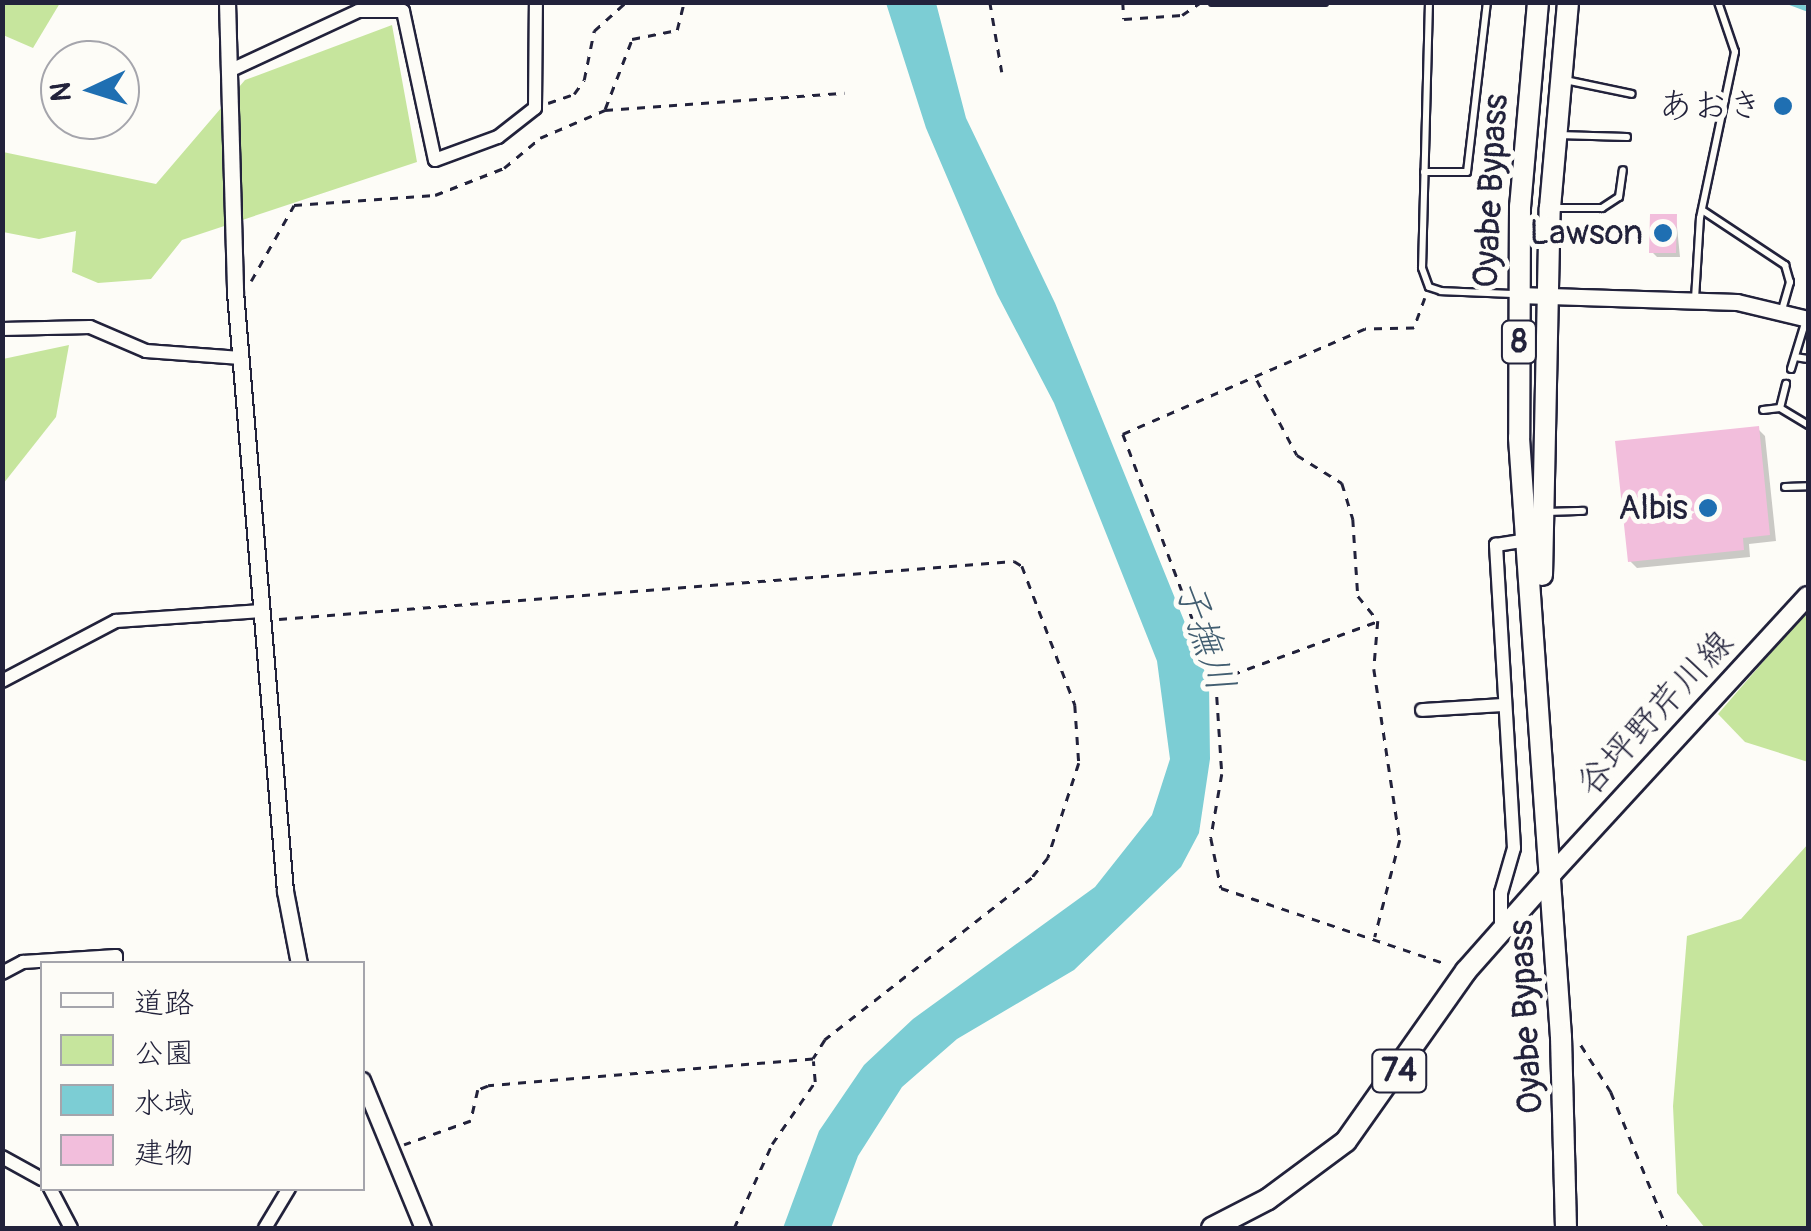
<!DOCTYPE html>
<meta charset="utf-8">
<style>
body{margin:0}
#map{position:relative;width:1811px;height:1231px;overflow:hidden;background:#fdfcf7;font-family:Pangolin,"Klee One",sans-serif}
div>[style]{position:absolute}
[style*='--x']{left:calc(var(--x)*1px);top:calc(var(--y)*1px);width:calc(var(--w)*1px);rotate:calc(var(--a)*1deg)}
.green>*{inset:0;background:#c6e59d}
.water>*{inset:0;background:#7ccdd4}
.shadow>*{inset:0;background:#0003}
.stream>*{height:5px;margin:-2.5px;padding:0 2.5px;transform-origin:2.5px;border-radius:2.5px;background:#7ccdd4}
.building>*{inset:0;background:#f2bedc}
.path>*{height:2.5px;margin-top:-1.25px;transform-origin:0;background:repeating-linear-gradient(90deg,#22223b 0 8px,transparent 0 16px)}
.roads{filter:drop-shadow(2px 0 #22223b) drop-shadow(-2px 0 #22223b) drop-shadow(0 2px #22223b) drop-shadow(0 -2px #22223b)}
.service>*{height:6px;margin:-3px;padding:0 3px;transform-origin:3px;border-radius:3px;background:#fdfcf7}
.minor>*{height:12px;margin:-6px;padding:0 6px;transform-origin:6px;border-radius:6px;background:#fdfcf7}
.tertiary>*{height:15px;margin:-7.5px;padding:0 7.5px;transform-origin:7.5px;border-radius:7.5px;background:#fdfcf7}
.secondary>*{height:18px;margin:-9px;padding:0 9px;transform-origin:9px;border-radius:9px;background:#fdfcf7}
.primary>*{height:20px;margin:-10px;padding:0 10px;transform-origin:10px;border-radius:10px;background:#fdfcf7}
.trunk>*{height:20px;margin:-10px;padding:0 10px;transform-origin:10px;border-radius:10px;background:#fdfcf7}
.dots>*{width:28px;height:28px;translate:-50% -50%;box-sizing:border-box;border:5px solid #fdfcf7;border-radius:50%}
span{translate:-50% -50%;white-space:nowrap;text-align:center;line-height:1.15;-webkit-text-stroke:10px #fdfcf7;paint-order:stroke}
.shield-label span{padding:2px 8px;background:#fdfcf7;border:2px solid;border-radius:8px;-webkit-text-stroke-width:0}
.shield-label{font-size:32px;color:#22223b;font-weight:700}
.poi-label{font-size:35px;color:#22223b}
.right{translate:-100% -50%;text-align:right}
.street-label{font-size:35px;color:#22223b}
.water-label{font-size:38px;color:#425e71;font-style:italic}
.frame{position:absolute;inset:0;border:5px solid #22223b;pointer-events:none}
.legend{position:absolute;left:40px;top:961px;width:325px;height:230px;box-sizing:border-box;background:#fdfcf7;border:2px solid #a5a5ac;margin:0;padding:12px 18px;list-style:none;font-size:30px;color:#22223b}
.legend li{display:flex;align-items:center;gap:20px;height:50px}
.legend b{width:50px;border:2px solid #a5a5ac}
.north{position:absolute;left:40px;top:40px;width:100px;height:100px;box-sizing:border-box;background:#fdfcf7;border:2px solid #a5a5ac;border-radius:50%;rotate:266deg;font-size:28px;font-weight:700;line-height:40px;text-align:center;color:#22223b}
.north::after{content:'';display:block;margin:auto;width:35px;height:45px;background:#1f6fb2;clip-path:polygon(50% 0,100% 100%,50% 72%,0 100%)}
</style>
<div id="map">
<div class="green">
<div style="clip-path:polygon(3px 2px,60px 2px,60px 3px,33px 48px,3px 35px)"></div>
<div style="clip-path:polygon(392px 25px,417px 162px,182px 240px,151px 279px,98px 283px,72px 272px,76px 231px,39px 239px,3px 232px,3px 152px,156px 184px,245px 80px)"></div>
<div style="clip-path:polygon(69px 345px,56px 417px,3px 484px,3px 359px)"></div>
<div style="clip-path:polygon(1808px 610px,1808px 762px,1745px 742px,1718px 714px)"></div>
<div style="clip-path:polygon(1808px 844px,1808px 1228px,1705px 1228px,1677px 1193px,1673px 1106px,1687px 936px,1741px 919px)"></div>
</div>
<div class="water">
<div style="clip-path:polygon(886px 3px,936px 3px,966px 118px,1055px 303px,1209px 682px,1210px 759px,1199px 833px,1181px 867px,1074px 970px,957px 1039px,902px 1087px,858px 1156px,831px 1228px,783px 1228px,819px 1131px,864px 1065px,913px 1019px,1095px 887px,1152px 815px,1170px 759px,1157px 661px,1054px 403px,997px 294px,926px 128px)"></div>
</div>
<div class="shadow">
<div style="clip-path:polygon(1791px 2px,1808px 2px,1808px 9px)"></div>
<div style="clip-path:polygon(1676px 217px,1680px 257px,1657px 257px,1652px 252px)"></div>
<div style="clip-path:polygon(1758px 429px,1765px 436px,1776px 541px,1749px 544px,1750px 557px,1637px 568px,1630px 561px)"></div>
</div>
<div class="stream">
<div style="--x:1789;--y:2;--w:20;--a:20"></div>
</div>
<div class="building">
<div style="clip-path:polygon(1650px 214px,1677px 214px,1676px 253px,1649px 253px)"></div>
<div style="clip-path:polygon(1759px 426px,1770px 535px,1743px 538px,1744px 550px,1628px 562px,1615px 441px)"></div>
</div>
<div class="path">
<div style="--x:990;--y:2;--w:71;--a:80.3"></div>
<div style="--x:1123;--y:2;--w:17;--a:87"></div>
<div style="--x:1124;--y:19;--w:58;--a:-3.9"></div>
<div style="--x:1182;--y:15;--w:23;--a:-34"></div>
<div style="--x:548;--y:103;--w:28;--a:-19"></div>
<div style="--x:574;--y:94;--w:17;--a:-54"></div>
<div style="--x:584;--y:80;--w:50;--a:-78.5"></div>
<div style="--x:594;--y:31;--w:43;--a:-42.2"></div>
<div style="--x:605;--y:109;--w:75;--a:-68.9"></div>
<div style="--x:632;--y:39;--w:46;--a:-11.3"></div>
<div style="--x:677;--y:30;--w:29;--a:-76"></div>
<div style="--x:251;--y:281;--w:87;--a:-60.5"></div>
<div style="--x:294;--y:205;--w:141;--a:-4.1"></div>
<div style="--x:435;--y:195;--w:74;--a:-21.4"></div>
<div style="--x:504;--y:168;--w:47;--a:-39.8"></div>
<div style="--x:540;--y:138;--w:71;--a:-23.3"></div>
<div style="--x:605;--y:110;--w:240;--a:-4.1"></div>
<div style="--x:1425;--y:298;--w:32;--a:110"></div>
<div style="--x:1414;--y:328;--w:49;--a:178.8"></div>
<div style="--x:1365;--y:329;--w:264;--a:156.5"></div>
<div style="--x:1123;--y:434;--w:264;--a:69.4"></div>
<div style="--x:1216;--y:681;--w:93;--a:86.3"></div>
<div style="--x:1222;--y:774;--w:65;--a:99.8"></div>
<div style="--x:1211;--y:838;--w:51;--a:78.7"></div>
<div style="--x:1221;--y:888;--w:238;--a:18.6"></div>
<div style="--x:1257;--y:380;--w:85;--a:61.9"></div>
<div style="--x:1297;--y:455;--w:53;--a:31.9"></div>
<div style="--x:1342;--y:483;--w:38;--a:73"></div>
<div style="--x:1353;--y:519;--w:77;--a:86.3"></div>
<div style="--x:1358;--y:596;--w:32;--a:51"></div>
<div style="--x:1378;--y:621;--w:48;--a:94.8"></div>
<div style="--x:1374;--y:669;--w:173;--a:81.4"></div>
<div style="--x:1400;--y:840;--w:100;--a:104.5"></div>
<div style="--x:279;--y:619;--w:737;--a:-4.51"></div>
<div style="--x:1014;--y:561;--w:9;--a:32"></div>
<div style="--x:1022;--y:566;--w:149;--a:69.1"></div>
<div style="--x:1075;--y:705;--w:58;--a:86.1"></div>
<div style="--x:1079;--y:763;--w:100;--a:108.1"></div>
<div style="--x:1048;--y:858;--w:26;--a:129"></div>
<div style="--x:1032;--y:878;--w:263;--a:142"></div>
<div style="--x:825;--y:1040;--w:22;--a:122"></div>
<div style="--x:813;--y:1059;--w:326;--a:175.3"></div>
<div style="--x:488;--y:1086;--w:11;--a:158"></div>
<div style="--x:478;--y:1090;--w:32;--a:103"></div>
<div style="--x:471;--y:1121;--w:71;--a:160.3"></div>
<div style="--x:1217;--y:680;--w:171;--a:-20.1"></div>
<div style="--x:1581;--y:1045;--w:56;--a:57.4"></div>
<div style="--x:1611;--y:1092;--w:147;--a:67.6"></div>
<div style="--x:734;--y:1228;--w:92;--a:-65.7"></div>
<div style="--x:772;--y:1144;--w:75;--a:-55.3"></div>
<div style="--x:815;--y:1082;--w:21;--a:-95"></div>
</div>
<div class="roads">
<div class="service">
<div style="--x:1213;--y:2;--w:111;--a:0"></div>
<div style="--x:1429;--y:2;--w:266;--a:91.5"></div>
<div style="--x:1422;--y:268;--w:20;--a:70"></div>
<div style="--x:1429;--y:287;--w:13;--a:18"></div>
<div style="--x:1441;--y:291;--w:75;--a:2.3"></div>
<div style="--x:1565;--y:80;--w:68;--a:11.8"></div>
<div style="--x:1558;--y:135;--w:69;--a:1.7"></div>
<div style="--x:1424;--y:172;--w:43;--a:0"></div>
<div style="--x:1467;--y:172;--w:171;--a:-83.3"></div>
<div style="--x:1556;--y:208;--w:46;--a:0"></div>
<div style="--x:1602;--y:208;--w:20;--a:-33"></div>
<div style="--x:1619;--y:197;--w:27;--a:-82"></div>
<div style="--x:1702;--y:210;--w:100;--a:33.5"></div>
<div style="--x:1785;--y:265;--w:18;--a:74"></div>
<div style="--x:1790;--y:282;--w:29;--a:106"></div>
<div style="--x:1695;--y:299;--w:81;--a:-86.5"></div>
<div style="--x:1700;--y:218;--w:170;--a:-78.1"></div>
<div style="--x:1735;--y:52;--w:53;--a:-108.8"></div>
<div style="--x:1795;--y:357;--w:13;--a:9"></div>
<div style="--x:1791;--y:369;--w:51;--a:-73"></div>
<div style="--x:1780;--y:408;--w:33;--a:31"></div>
<div style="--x:1763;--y:410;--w:17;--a:-7"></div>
<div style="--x:1780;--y:408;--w:25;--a:-76"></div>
<div style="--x:1785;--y:487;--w:23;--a:-2"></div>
<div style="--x:1549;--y:512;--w:34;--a:-2"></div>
</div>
<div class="minor">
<div style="--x:229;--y:71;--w:142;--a:-24.9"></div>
<div style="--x:358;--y:11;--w:45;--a:0"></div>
<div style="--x:403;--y:11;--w:152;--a:77.9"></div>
<div style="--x:435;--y:160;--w:67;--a:-20.1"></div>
<div style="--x:498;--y:137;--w:47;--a:-38.1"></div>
<div style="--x:535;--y:108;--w:106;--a:-89.5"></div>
<div style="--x:2;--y:329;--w:88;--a:-1.3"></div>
<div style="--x:90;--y:327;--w:61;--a:23.2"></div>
<div style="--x:146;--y:351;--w:95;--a:4.2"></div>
<div style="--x:2;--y:681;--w:129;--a:-27.8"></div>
<div style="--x:116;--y:621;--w:146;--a:-3.9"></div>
<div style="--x:1422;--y:710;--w:79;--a:-3.6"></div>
<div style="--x:1501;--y:928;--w:35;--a:-90"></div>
<div style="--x:1501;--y:893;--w:47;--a:-73.9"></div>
<div style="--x:1514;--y:848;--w:304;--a:-93.4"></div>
<div style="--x:1496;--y:545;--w:32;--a:-9"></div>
<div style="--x:2;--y:973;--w:24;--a:-28"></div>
<div style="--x:23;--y:962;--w:93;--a:-3.7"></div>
<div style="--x:116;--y:956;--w:8;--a:90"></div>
<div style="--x:2;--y:1157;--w:46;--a:28.8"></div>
<div style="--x:50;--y:1188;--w:45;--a:62.3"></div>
<div style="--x:265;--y:1228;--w:47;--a:-59"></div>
</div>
<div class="tertiary">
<div style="--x:227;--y:2;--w:290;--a:88.4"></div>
<div style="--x:235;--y:292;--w:601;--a:85.23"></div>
<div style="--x:285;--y:891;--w:74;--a:79.1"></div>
<div style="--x:1518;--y:295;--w:219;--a:1.8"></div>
<div style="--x:1737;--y:302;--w:73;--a:13.5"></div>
<div style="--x:362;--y:1080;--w:160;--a:67.6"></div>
</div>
<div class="secondary">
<div style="--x:1551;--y:875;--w:379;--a:-47.4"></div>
</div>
<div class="primary">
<div style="--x:1212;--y:1228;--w:63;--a:-27.4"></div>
<div style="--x:1268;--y:1199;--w:97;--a:-36.6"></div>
<div style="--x:1346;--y:1141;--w:208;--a:-54.8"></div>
<div style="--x:1466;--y:971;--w:128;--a:-48.5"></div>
</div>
<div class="trunk">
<div style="--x:1538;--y:2;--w:205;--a:95"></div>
<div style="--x:1520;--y:206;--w:232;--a:90.2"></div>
<div style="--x:1519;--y:438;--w:600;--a:85.99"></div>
<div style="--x:1561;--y:1037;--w:191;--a:88.5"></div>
<div style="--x:1542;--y:575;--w:367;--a:-88.8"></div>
<div style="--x:1550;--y:208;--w:207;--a:-85"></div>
</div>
</div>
<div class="dots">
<div style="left:1783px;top:106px;background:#1f6fb2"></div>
<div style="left:1663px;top:233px;background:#1f6fb2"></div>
<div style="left:1708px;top:508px;background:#1f6fb2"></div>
</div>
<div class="shield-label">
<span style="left:1519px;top:342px">8</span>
<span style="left:1399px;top:1071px">74</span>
</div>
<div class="poi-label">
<span class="right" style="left:1763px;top:106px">あおき</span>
<span class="right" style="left:1643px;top:233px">Lawson</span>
<span class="right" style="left:1688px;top:508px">Albis</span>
</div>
<div class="street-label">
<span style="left:1491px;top:191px;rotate:-87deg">Oyabe Bypass</span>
<span style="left:1655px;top:713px;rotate:-47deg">谷坪野芹川線</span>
<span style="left:1526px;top:1017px;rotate:-93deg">Oyabe Bypass</span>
</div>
<div class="water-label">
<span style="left:1204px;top:636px;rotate:72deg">子撫川</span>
</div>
<div class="frame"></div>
<ul class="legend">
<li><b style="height:12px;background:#fdfcf7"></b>道路</li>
<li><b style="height:28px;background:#c6e59d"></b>公園</li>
<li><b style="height:28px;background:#7ccdd4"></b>水域</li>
<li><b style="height:28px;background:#f2bedc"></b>建物</li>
</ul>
<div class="north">N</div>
</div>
